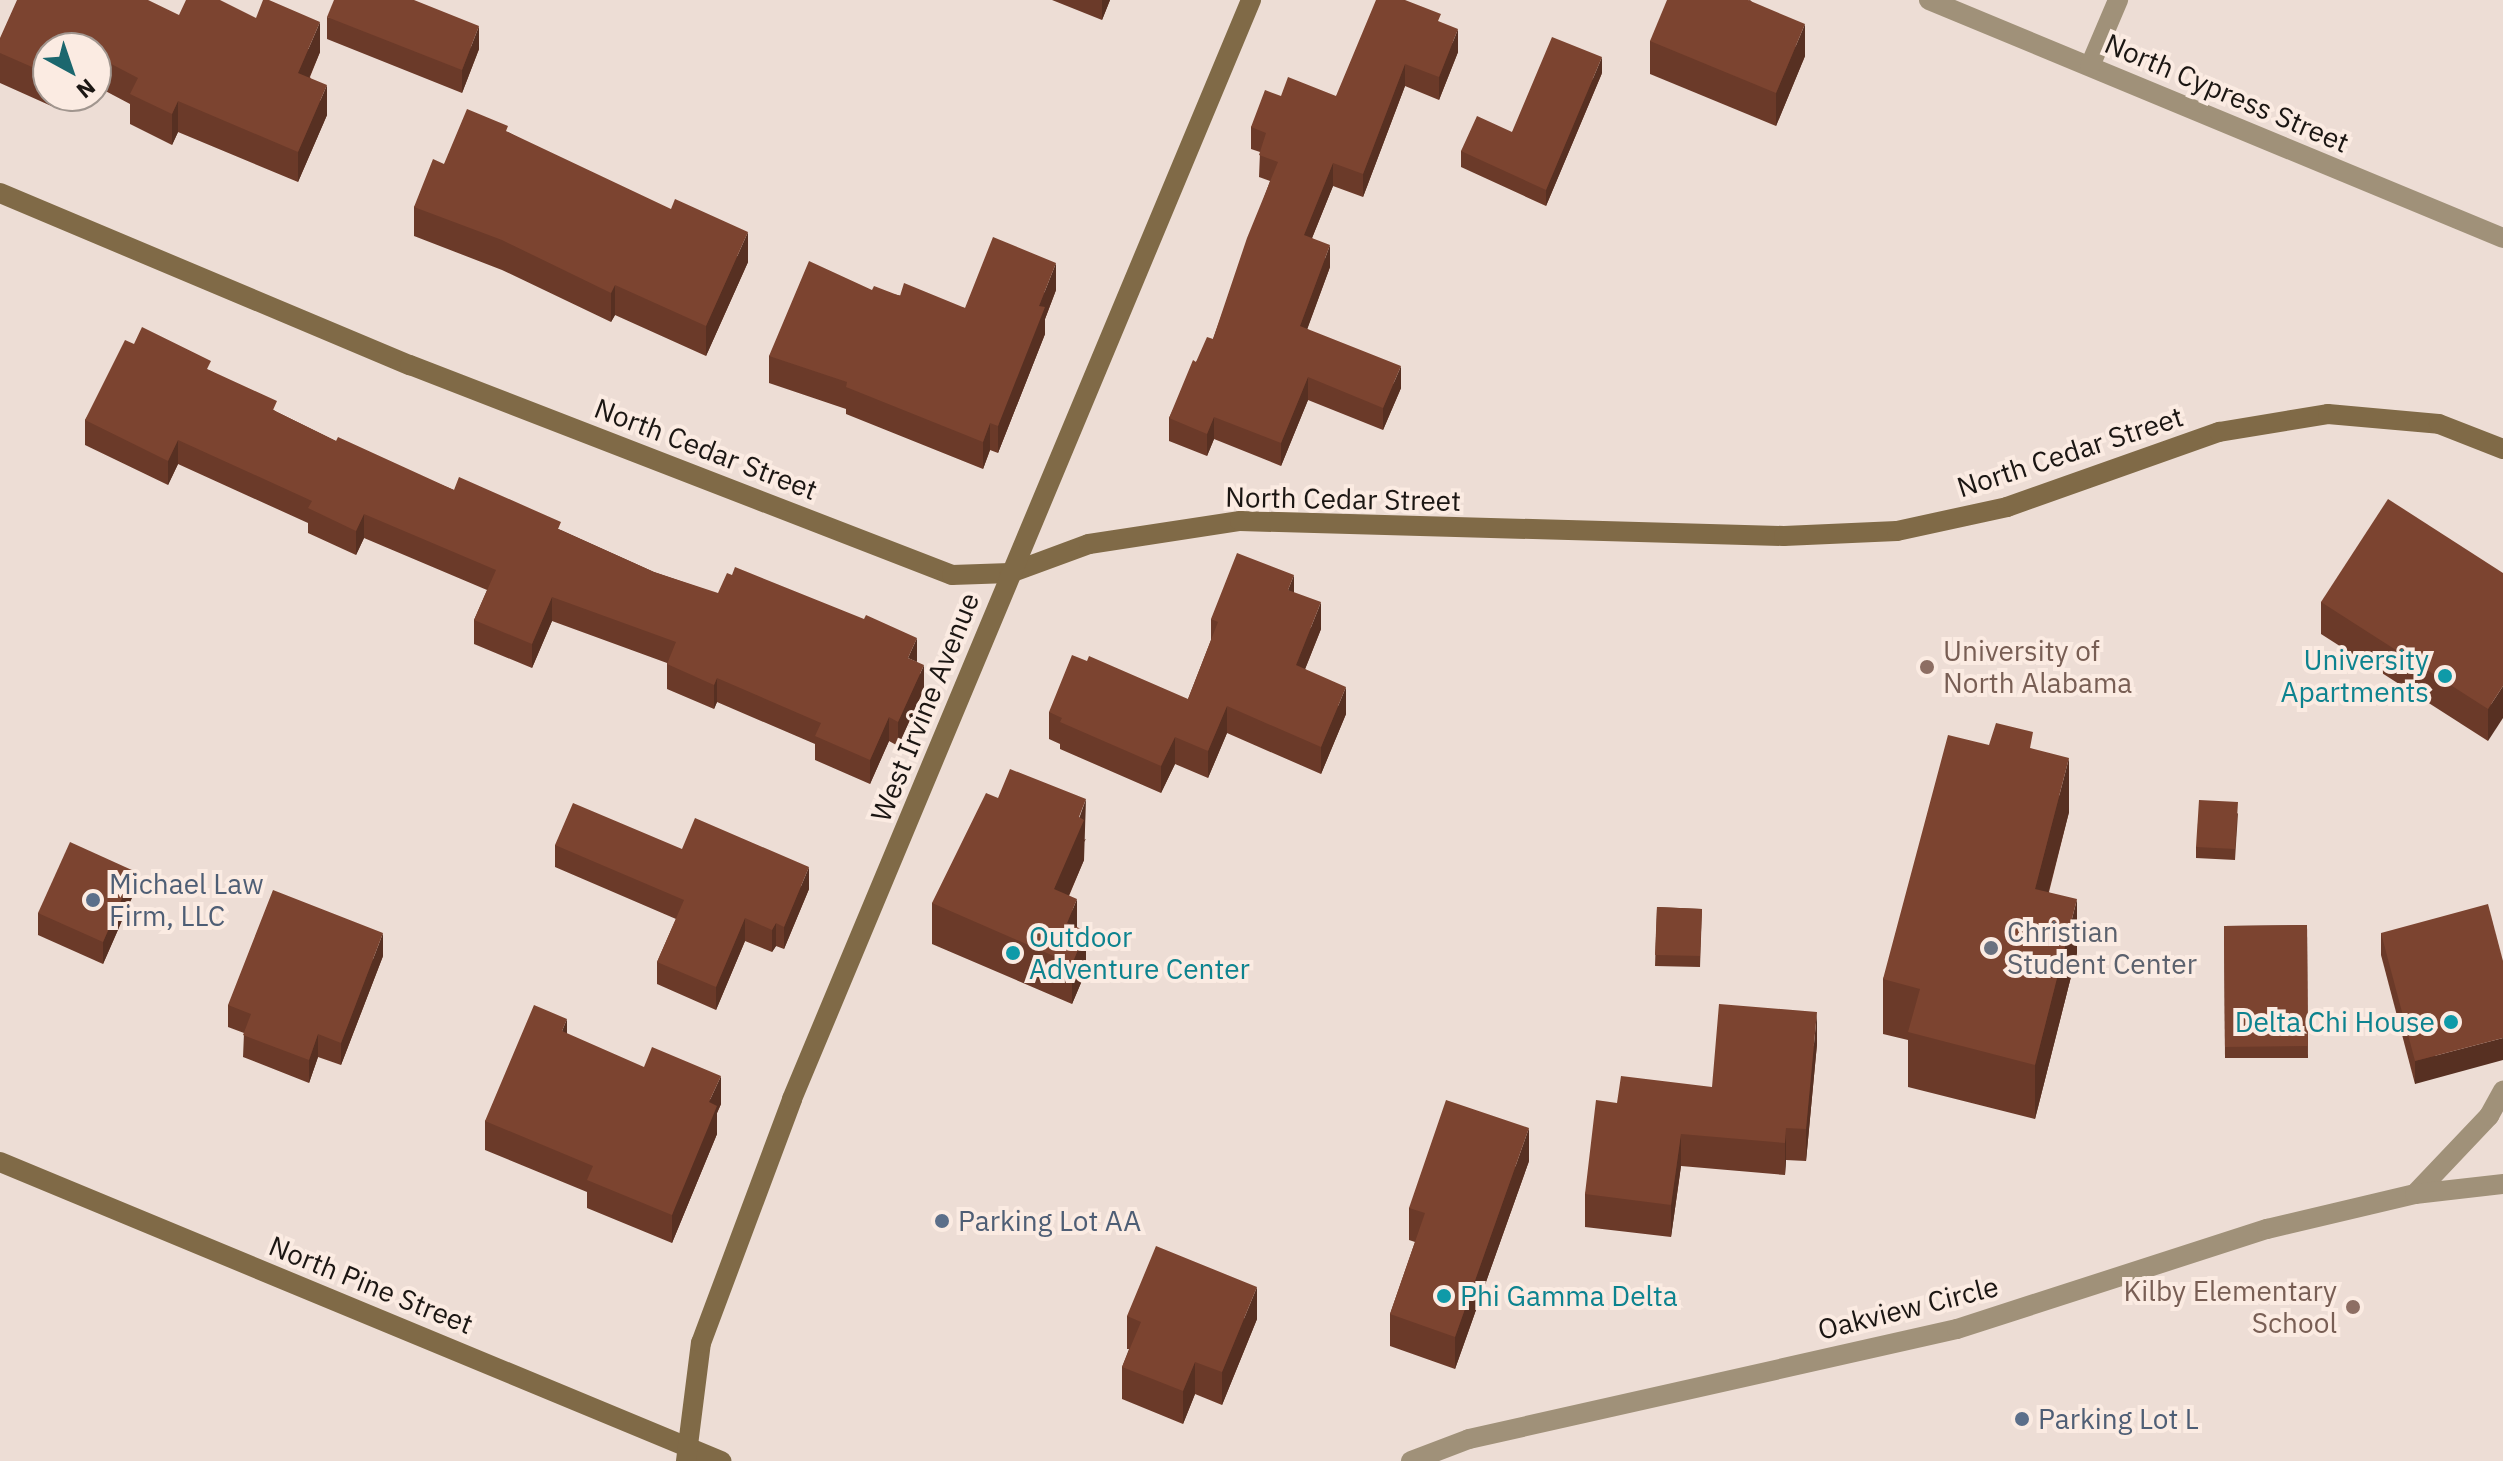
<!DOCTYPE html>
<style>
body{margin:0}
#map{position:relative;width:2503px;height:1461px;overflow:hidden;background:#edddd5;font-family:"IBM Plex Sans",sans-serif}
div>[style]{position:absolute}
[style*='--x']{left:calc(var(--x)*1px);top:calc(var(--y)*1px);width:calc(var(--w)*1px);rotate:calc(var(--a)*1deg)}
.street>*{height:20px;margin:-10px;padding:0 10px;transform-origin:10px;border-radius:10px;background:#a09179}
.secondary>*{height:20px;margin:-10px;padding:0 10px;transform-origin:10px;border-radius:10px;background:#806a47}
.wall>*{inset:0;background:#6b3a29}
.shaded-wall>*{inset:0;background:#573022}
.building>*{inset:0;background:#7c4430}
.dots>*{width:22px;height:22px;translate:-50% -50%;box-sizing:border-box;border:4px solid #fbebe2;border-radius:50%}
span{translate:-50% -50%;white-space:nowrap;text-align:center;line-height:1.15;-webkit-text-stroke:8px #fbebe2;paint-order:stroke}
.street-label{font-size:28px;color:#1b1613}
.education-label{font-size:28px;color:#785e54}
.left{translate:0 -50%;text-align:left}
.right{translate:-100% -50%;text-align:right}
.culture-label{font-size:28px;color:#0d838f}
.service-label{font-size:28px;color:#4e5e75}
.worship-label{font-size:28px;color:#5b616d}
.north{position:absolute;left:32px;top:32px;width:80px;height:80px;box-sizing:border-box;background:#fbebe2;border:2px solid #a1968f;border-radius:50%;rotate:140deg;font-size:22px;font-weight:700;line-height:32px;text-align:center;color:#1b1613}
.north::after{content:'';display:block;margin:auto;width:28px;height:36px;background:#1b676e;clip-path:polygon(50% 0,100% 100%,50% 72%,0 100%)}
</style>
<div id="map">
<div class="street">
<div style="--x:1929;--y:0;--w:621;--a:22.52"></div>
<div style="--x:2090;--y:66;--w:72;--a:-67"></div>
<div style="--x:2415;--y:1194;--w:108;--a:-46.5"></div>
<div style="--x:2489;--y:1116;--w:29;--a:-61"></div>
<div style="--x:1411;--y:1461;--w:62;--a:-20.8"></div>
<div style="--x:1469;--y:1439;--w:500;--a:-12.7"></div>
<div style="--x:1957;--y:1329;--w:326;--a:-17.9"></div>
<div style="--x:2267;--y:1229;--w:152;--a:-13.3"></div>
<div style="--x:2415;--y:1194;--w:89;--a:-6.5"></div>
</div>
<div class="secondary">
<div style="--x:0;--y:193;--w:445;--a:22.8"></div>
<div style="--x:410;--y:365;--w:581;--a:21.18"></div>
<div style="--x:952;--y:575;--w:58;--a:-2"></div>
<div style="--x:1010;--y:573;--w:84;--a:-20.2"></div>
<div style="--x:1089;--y:544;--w:153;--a:-8.7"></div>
<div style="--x:1240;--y:521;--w:544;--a:1.58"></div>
<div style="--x:1784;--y:536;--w:113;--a:-2.5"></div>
<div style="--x:1897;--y:531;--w:113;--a:-12.3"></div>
<div style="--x:2007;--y:507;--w:225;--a:-19.5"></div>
<div style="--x:2219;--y:432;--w:110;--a:-9.4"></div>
<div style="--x:2328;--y:414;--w:111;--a:5.1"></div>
<div style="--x:2439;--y:424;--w:69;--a:21.3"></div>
<div style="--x:0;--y:1162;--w:781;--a:22.52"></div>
<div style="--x:686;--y:1461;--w:119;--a:-82.8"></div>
<div style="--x:701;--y:1343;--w:260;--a:-69.5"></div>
<div style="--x:792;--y:1099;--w:1191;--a:-67.33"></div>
</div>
<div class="wall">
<div style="clip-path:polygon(1052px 0,1110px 0,1102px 20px)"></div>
<div style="clip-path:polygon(1750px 0,1805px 56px,1776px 126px,1650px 74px,1650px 41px)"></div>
<div style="clip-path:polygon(179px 15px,320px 52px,310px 77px,327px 115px,298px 182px,178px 132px,172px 145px,130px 124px,130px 104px,96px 86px,96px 48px,48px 48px,48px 96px,64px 96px,58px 109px,0 83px,0 38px)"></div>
<div style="clip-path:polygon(327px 17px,479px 49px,462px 93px,327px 39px)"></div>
<div style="clip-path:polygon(1441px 23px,1458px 52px,1439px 100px,1405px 86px,1363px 197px,1333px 186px,1312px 238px,1330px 267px,1307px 329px,1401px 388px,1383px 430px,1308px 400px,1281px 466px,1214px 439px,1207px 456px,1169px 441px,1169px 418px,1196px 362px,1213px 339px,1270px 181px,1259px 177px,1260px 152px,1251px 149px,1251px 127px,1281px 96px,1336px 96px)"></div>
<div style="clip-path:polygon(1602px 73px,1546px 206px,1461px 167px,1461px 151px,1512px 132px)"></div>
<div style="clip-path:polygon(508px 132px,748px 262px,706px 356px,615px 315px,611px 322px,502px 270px,414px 236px,414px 207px,444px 164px)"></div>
<div style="clip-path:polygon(872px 290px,965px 308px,1056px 290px,1045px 319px,1045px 334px,998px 453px,990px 450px,983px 469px,846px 414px,846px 409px,769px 383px,769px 356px)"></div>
<div style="clip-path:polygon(134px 344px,211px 371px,277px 412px,336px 441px,454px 490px,561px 530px,654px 572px,917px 662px,924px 689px,898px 746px,889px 741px,870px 784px,815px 760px,815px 744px,717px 702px,714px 709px,667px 689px,667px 663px,552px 621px,532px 668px,474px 644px,474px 620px,487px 590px,364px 538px,356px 555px,308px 533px,308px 523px,178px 464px,168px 485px,85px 445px,85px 420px)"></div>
<div style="clip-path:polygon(2503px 573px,2488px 741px,2321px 634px,2321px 602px)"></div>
<div style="clip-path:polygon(1211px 619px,1321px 629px,1305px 669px,1346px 714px,1321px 774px,1227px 733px,1208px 778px,1175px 764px,1161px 793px,1060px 749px,1060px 744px,1049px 739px,1049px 712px,1188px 699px,1211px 640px)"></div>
<div style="clip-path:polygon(1989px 745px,2033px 749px,2069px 812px,2049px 892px,2077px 953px,2035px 1119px,1908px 1087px,1908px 1040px,1883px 1034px,1883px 979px)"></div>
<div style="clip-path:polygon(2238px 813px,2235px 860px,2196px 858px,2196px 847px)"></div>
<div style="clip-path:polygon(1086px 839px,1084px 842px,1084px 860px,1069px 896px,1077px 927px,1086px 971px,1072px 1004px,932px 944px,932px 903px)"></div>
<div style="clip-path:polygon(555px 845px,682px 849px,809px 889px,784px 949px,776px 946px,772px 952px,745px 941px,716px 1010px,657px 984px,657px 962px,676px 919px,555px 867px)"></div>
<div style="clip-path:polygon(134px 893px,103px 964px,38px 935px,38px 913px)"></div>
<div style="clip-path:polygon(1657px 907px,1702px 909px,1700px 967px,1655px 966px)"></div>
<div style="clip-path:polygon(2307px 925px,2308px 1058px,2225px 1058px,2224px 926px)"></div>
<div style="clip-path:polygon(2381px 933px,2503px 961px,2415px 1084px,2381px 955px)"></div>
<div style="clip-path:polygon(383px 956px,341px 1065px,318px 1057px,309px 1083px,243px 1057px,244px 1033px,228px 1027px,228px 1005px)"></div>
<div style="clip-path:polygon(567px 1034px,721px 1104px,717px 1113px,717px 1134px,672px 1243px,587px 1208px,587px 1192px,485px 1150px,485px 1121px)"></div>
<div style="clip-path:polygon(1817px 1044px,1806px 1161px,1786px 1160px,1785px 1175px,1681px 1166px,1671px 1237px,1585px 1227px,1585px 1194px,1617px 1103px,1712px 1087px)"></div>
<div style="clip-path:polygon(1529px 1161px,1455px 1369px,1390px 1346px,1390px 1314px,1415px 1242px,1409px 1240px,1409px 1208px)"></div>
<div style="clip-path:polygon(1127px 1316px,1257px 1319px,1222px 1405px,1195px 1394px,1183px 1424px,1122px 1399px,1122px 1367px,1129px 1349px,1127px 1349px)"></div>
</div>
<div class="shaded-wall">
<div style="clip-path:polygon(1102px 0,1110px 0,1102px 20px)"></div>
<div style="clip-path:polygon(320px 22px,320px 52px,298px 103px,298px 73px)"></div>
<div style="clip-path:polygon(1805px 24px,1805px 56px,1776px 126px,1776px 93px)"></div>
<div style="clip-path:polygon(479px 26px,479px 49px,462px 93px,462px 70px)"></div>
<div style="clip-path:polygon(1458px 29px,1458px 52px,1439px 100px,1439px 77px)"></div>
<div style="clip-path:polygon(1602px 57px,1602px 73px,1546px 206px,1546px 190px)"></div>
<div style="clip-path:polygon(1405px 64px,1405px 86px,1363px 197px,1363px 174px)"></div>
<div style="clip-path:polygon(327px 85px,327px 115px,298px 182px,298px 152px)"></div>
<div style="clip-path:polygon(58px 96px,64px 96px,58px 109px)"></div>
<div style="clip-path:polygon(178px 101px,178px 132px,172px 145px,172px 114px)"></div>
<div style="clip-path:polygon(1333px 163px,1333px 186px,1304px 258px,1304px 235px)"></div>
<div style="clip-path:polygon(748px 232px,748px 262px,706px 356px,706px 326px)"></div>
<div style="clip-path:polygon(1330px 245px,1330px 267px,1300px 349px,1300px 326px)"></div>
<div style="clip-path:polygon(1056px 263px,1056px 290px,1045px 319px,1045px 334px,998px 453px,998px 426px,1039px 306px)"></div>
<div style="clip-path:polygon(615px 285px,615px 315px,611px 322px,611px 293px)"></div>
<div style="clip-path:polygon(1401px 366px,1401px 388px,1383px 430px,1383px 408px)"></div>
<div style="clip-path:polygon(1308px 377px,1308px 400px,1281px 466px,1281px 443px)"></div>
<div style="clip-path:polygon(1214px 417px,1214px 439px,1207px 456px,1207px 434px)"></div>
<div style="clip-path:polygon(990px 423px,990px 450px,983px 469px,983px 442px)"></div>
<div style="clip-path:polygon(178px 440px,178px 464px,168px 485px,168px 461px)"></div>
<div style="clip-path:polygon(364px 514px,364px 538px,356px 555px,356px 531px)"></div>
<div style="clip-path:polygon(1294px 575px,1294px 602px,1288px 590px)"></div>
<div style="clip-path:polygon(552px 597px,552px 621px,532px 668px,532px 644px)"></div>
<div style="clip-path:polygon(1321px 602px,1321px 629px,1296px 692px,1296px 665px)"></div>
<div style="clip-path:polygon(917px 638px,917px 662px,908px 658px)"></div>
<div style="clip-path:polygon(924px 665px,924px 689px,898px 746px,898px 722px)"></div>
<div style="clip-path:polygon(717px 678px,717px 702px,714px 709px,714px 685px)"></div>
<div style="clip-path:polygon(2503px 686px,2503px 718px,2488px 741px,2488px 709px)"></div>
<div style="clip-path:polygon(1346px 687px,1346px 714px,1321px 774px,1321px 747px)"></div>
<div style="clip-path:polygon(1227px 706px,1227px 733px,1208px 778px,1208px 751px)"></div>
<div style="clip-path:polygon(889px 717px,889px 741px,870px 784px,870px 760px)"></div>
<div style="clip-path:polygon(1175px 737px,1175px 764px,1161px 793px,1161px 766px)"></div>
<div style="clip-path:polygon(2069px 758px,2069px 812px,2035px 943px,2035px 889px)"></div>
<div style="clip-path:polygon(1086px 799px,1084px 860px,1054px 929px,1054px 889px)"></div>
<div style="clip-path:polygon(809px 867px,809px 889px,784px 949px,784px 927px)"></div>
<div style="clip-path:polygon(134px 871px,134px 893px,103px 964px,103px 942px)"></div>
<div style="clip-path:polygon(1077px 899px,1077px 940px,1067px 963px,1067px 923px)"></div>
<div style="clip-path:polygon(2077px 899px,2077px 953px,2035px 1119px,2035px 1065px)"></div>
<div style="clip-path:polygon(745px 918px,745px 941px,716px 1010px,716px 987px)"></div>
<div style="clip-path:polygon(776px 923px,776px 946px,772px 952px,772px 930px)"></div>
<div style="clip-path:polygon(1086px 931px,1086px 971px,1072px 1004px,1072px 964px)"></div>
<div style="clip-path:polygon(383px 933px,383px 956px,341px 1065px,341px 1043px)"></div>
<div style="clip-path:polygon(1817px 1012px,1817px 1044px,1806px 1161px,1806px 1129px)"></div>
<div style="clip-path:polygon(567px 1019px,567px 1047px,562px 1031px)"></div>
<div style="clip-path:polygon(318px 1034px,318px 1057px,309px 1083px,309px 1060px)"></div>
<div style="clip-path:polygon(2503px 1038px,2503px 1060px,2415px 1084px,2415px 1061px)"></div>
<div style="clip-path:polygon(721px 1076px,721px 1104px,717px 1113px,717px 1134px,672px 1243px,672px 1215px,709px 1102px)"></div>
<div style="clip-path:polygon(1529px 1128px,1529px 1161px,1455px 1369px,1455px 1337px)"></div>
<div style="clip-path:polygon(1786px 1128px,1786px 1160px,1785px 1175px,1785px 1143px)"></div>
<div style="clip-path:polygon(1681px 1134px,1681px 1166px,1671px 1237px,1671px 1205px)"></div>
<div style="clip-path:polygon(1257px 1287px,1257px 1319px,1222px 1405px,1222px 1372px)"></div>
<div style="clip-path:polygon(1195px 1362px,1195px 1394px,1183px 1424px,1183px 1391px)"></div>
</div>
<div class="building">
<div style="clip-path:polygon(17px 0,148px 0,179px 15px,186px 0,220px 0,256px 18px,263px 0,269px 0,320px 22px,298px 73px,327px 85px,298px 152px,178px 101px,172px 114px,130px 94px,138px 78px,96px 56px,96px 48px,81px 48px,73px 44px,71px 48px,48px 48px,48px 74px,0 53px,0 38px)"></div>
<div style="clip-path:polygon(334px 0,414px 0,479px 26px,462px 70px,327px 17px)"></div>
<div style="clip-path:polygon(1376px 0,1405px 0,1441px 14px,1438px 21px,1458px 29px,1439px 77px,1405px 64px,1363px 174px,1333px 163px,1304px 235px,1330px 245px,1300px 326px,1401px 366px,1383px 408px,1308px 377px,1281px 443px,1214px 417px,1207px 434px,1169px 418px,1193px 360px,1196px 362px,1207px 337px,1213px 339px,1247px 238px,1278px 162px,1259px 155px,1266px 133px,1251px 127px,1265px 90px,1281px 96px,1288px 77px,1336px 96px)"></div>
<div style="clip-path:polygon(1667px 0,1748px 0,1805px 24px,1776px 93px,1650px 41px)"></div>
<div style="clip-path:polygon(1552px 37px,1602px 57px,1546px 190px,1461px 151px,1477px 116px,1512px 132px)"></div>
<div style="clip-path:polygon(467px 109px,508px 126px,506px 131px,671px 209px,675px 199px,748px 232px,706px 326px,615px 285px,611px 293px,502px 240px,414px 207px,433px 159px,444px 164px)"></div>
<div style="clip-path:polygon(993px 237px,1056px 263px,1039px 306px,1045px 307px,998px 426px,990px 423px,983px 442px,846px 387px,847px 382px,769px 356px,809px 261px,872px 290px,874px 286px,900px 296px,904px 283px,965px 308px)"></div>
<div style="clip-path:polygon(142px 327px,211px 361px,207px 369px,277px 401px,273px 410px,336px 441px,338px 437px,454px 490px,459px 477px,561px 522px,558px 529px,654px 572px,718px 593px,727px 573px,732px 575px,735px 567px,864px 619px,866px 615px,917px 638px,908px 658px,924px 665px,898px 722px,889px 717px,870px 760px,815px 736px,821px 723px,717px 678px,714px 685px,667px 664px,676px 642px,552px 597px,532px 644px,474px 620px,496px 570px,364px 514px,356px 531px,308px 508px,312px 501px,178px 440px,168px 461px,85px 420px,125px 340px,134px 344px)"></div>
<div style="clip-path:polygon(2388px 499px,2503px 573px,2503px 686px,2488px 709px,2321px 602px)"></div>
<div style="clip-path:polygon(1237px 553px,1294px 575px,1288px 590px,1321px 602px,1296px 665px,1346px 687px,1321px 747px,1227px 706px,1208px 751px,1175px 737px,1161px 766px,1060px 722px,1062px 718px,1049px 712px,1072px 655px,1087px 661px,1089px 656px,1188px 699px,1218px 622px,1211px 619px)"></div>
<div style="clip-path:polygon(1996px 723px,2033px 732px,2030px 748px,2069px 758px,2035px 889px,2077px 899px,2035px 1065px,1908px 1032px,1920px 989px,1883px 979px,1948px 735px,1989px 745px)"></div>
<div style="clip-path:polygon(1010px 769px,1086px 799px,1079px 817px,1084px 820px,1054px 889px,1077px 899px,1067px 923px,1086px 931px,1072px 964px,932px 903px,986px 793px,998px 798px)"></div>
<div style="clip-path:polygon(2199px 800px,2238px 802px,2235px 849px,2196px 847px)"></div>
<div style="clip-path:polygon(573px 803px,682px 849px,695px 818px,809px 867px,784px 927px,776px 923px,772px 930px,745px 918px,716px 987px,657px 962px,684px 900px,555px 845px)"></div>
<div style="clip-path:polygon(70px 842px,134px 871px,103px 942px,38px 913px)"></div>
<div style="clip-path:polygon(273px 890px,383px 933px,341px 1043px,318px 1034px,309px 1060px,243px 1035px,251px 1014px,228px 1005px)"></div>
<div style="clip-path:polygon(2488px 904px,2503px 961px,2503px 1038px,2415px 1061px,2381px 933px)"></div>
<div style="clip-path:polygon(1657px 907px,1702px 909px,1700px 956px,1655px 955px)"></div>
<div style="clip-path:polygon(2307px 925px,2308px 1046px,2225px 1047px,2224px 926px)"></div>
<div style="clip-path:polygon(1719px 1004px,1817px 1012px,1806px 1129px,1786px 1128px,1785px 1143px,1681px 1134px,1671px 1205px,1585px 1194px,1596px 1100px,1617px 1103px,1621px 1076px,1712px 1087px)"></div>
<div style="clip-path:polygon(534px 1005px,567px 1019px,562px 1031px,644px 1067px,652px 1047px,721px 1076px,709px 1102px,717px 1106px,672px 1215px,587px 1180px,593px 1166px,485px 1121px)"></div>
<div style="clip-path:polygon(1446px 1100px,1529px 1128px,1455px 1337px,1390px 1314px,1425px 1213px,1409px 1208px)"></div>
<div style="clip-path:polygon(1156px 1246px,1257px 1287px,1222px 1372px,1195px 1362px,1183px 1391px,1122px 1367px,1141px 1322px,1127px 1316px)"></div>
</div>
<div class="dots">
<div style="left:1927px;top:667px;background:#8d6e63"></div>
<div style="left:2445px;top:676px;background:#0f9aa8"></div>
<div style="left:93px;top:900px;background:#5c6f8a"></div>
<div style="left:1991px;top:948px;background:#6b7280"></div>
<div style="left:1013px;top:953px;background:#0f9aa8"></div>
<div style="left:2451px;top:1022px;background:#0f9aa8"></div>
<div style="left:942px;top:1221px;background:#5c6f8a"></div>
<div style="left:1444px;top:1296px;background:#0f9aa8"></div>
<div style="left:2353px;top:1307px;background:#8d6e63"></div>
<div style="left:2022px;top:1419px;background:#5c6f8a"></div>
</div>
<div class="street-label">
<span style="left:2227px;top:93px;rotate:23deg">North Cypress Street</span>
<span style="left:706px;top:449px;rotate:21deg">North Cedar Street</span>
<span style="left:2070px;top:452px;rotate:-18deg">North Cedar Street</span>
<span style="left:1343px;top:499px;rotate:1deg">North Cedar Street</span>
<span style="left:925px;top:707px;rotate:-68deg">West Irvine Avenue</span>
<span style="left:371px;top:1285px;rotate:22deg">North Pine Street</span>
<span style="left:1908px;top:1308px;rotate:-14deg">Oakview Circle</span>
</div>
<div class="education-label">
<span class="left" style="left:1943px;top:667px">University of<br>North Alabama</span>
<span class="right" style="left:2337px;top:1307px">Kilby Elementary<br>School</span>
</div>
<div class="culture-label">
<span class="right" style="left:2429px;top:676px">University<br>Apartments</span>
<span class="left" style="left:1029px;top:953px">Outdoor<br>Adventure Center</span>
<span class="right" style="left:2435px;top:1022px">Delta Chi House</span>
<span class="left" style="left:1460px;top:1296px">Phi Gamma Delta</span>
</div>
<div class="service-label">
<span class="left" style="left:109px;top:900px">Michael Law<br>Firm, LLC</span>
<span class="left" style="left:958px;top:1221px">Parking Lot AA</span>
<span class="left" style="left:2038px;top:1419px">Parking Lot L</span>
</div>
<div class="worship-label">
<span class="left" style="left:2007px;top:948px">Christian<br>Student Center</span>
</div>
<div class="north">N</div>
</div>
